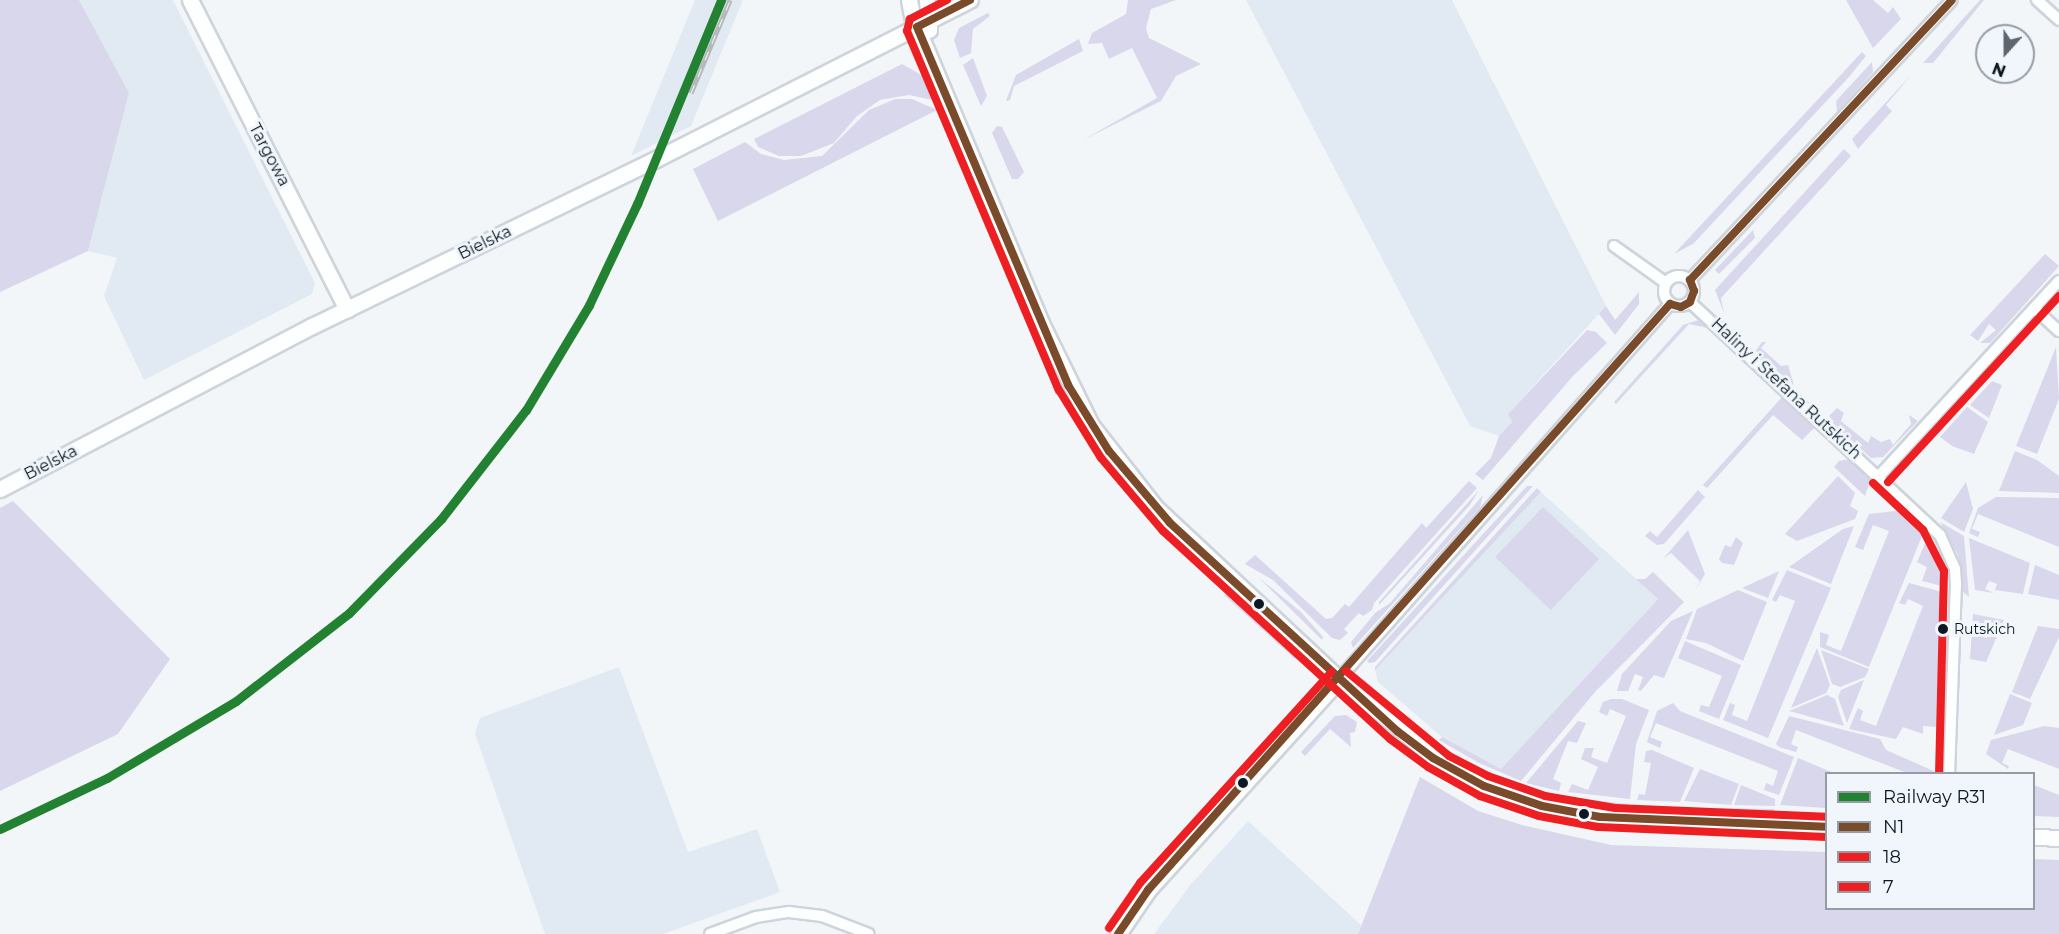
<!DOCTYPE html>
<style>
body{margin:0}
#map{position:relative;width:2059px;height:934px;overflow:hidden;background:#f3f6f9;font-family:Montserrat,sans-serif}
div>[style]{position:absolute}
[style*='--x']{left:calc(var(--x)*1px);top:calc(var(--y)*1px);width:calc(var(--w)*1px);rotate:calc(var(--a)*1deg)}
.built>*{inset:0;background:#e1eaf3}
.green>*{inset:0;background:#d8d7eb}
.roads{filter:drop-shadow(2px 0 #ced4db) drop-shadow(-2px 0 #ced4db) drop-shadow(0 2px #ced4db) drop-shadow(0 -2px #ced4db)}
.street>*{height:10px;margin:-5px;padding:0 5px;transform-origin:5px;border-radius:5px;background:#fdfefe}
.street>.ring{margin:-5px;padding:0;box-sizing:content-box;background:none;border:10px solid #fdfefe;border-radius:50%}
.secondary>*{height:15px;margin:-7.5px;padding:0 7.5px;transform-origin:7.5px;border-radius:7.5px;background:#fdfefe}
.rail>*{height:5px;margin-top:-2.5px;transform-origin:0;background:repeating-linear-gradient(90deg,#f0f6fc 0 9px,#b6b8b9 0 18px);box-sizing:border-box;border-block:2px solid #b6b8b9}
.bus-1>*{height:8px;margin:-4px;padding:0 4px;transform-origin:4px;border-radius:4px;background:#7a4b2a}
.bus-2>*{height:8px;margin:-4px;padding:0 4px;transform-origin:4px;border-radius:4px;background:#ee1f23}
.bus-3>*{height:8px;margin:-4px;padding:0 4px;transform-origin:4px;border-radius:4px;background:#ee1f23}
.rail-1>*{height:9px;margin:-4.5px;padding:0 4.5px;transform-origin:4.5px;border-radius:4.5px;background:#238132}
.dots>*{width:16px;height:16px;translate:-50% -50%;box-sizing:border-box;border:3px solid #f0f6fc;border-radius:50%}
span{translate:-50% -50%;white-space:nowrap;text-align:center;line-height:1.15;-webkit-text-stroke:6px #f0f6fc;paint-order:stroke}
.bus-label{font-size:14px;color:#0d1821}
.left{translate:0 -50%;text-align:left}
.street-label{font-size:16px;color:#0d1821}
.legend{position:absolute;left:1825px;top:772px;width:210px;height:138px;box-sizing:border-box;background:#f0f6fc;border:2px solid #959da4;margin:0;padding:8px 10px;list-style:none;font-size:18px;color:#0d1821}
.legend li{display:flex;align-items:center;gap:12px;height:30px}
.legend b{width:30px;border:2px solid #959da4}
.north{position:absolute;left:1975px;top:24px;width:60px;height:60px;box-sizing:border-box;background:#f0f6fc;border:2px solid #959da4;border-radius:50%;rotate:201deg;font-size:16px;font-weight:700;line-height:24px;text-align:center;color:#0d1821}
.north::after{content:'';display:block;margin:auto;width:21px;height:27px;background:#5e666d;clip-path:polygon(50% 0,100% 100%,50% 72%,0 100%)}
</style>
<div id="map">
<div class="built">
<div style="clip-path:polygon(79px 0,173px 0,315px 283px,312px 294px,144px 380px,104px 296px,117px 258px,88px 251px,129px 93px)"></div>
<div style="clip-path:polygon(695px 0,743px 0,691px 126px,631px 156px)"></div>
<div style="clip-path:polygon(1246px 0,1452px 0,1606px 306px,1508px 414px,1512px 422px,1499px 436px,1470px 426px)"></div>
<div style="clip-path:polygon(1541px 492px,1658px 599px,1501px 769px,1450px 744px,1378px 682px,1375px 670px)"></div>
<div style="clip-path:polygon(619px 667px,688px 852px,757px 829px,780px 892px,663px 934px,545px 934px,475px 734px,480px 718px)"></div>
<div style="clip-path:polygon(1248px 821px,1361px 925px,1358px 934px,1154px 934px,1191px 884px)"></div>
</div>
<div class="green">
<div style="clip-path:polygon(0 0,79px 0,129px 93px,88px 251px,0 292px)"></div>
<div style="clip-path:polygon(1128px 0,1176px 0,1151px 9px,1146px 28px,1149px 38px,1201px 64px,1176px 76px,1161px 101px,1083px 140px,1157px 98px,1132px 48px,1109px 59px,1102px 43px,1088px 44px,1092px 33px,1126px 14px)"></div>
<div style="clip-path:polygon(1846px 0,1873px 0,1888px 13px,1893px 7px,1901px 19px,1873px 48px)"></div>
<div style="clip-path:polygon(1980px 0,1984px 0,1933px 63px,1923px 63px)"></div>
<div style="clip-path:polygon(988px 13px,990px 16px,973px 29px,971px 53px,960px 58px,954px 40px,959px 28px)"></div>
<div style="clip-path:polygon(1079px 39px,1083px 51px,1014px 86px,1010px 100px,1006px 101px,1016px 75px)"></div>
<div style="clip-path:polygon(1862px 52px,1866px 56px,1849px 77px,1693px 244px,1674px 254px)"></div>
<div style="clip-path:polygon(973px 58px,987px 96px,981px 106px,963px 65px)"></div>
<div style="clip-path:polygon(1872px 62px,1873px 72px,1837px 112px,1836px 101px)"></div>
<div style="clip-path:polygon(902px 64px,925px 77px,932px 100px,909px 95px,880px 100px,857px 116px,834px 143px,801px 156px,779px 156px,758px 147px,754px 139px)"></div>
<div style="clip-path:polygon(1912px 74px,1886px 105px,1892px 111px,1858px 149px,1852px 139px)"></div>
<div style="clip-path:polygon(895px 99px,912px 99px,937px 110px,718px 221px,693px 169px,745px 142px,761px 154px,784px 160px,822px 156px,869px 110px)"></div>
<div style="clip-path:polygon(997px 126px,1002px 127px,1024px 172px,1018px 179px,1012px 179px,992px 133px)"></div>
<div style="clip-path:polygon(1844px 149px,1851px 156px,1721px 298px,1724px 313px,1715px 290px)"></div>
<div style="clip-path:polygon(1753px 230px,1755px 238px,1719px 274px,1715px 270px)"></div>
<div style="clip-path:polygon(2045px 254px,2059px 266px,1990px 343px,1980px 343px,1996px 330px,1989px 324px,1978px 341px,1970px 335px)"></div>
<div style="clip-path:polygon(1639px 292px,1639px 304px,1615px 335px,1599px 314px,1606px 306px,1615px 320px)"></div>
<div style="clip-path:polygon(1699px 320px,1708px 328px,1689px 324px,1616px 404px,1614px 402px,1683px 325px)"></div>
<div style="clip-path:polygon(1587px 330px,1596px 332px,1607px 343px,1573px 376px,1483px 480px,1475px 474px,1491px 458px,1499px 436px,1512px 422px,1508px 414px)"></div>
<div style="clip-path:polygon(1762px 342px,1766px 342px,1761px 348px,1781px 366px,1788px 365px,1794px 385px,1755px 352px)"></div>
<div style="clip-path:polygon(2056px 347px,2059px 399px,2037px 454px,2016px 446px)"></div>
<div style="clip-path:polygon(1992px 381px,2002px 385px,1989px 418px,1970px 405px)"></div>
<div style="clip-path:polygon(1782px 397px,1814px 428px,1802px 440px,1773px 415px,1707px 488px,1703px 485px)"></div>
<div style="clip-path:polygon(1967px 407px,1988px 422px,1974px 454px,1952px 446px,1940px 437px)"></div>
<div style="clip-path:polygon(1837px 408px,1844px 413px,1841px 421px,1868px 443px,1871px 436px,1881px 442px,1890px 439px,1893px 445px,1911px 424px,1909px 415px,1918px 421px,1883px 457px,1871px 458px,1830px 421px,1829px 416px)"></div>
<div style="clip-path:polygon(2015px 451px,2037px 460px,2059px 476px,2059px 493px,1999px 491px)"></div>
<div style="clip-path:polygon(1849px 459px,1871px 478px,1865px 496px,1834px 467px,1839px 461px)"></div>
<div style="clip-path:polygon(1838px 476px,1855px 493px,1850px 506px,1858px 511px,1855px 519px,1797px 541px,1785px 534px)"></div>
<div style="clip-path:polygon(1469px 481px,1477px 488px,1374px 603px,1372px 610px,1363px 616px,1359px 613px,1344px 629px,1348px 633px,1340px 640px,1332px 638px,1273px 580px,1245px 564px,1255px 555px,1326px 619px,1332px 618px,1345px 604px,1349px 607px,1422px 523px,1426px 528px)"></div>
<div style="clip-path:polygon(1966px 482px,1973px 509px,1964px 532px,1941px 518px)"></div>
<div style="clip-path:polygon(1527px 486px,1533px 486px,1375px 662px,1369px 663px,1367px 661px)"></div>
<div style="clip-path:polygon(1537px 488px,1541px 492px,1375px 670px,1375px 667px)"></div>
<div style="clip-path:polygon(1479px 490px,1470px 505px,1379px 605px,1379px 602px)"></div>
<div style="clip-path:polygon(1698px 490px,1705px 497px,1664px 544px,1657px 545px,1645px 536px,1650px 531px,1657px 537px)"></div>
<div style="clip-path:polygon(1483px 495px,1480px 507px,1353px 648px,1351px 642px,1375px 613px,1390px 603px)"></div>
<div style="clip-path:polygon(1996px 497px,2059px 498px,2059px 547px,1978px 514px,1972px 529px,1980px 532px,1978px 537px,1969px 533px,1978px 508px)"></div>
<div style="clip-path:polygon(13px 501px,170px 659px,118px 734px,0 791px,0 508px)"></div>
<div style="clip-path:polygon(1543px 507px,1599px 559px,1551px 610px,1495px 557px)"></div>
<div style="clip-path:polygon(1904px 510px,1924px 531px,1869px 667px,1820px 647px,1820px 632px,1829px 635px,1826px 645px,1841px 651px,1889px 531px,1873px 525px,1863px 550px,1855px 547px,1869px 514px)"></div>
<div style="clip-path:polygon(1940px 522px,1964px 536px,1969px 597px,1963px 592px,1958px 555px)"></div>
<div style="clip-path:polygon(1854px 526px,1831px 584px,1789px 567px,1843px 529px)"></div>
<div style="clip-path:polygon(1688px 530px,1705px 574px,1695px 591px,1700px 581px,1671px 553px,1663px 559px)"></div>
<div style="clip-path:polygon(1929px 534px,1943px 561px,1946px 587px,1922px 581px,1927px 567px,1917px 562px)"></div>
<div style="clip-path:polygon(1736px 537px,1743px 543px,1734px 565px,1722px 563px,1719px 559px,1725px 545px,1731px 547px)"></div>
<div style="clip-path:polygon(1969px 538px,2030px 563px,2023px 594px,1995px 590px,1997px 584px,1989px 581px,1985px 589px,1994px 593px,1975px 590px)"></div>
<div style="clip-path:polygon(2035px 565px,2059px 575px,2059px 600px,2028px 594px)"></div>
<div style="clip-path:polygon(1787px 570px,1831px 588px,1768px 738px,1723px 720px,1730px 703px,1735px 705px,1732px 715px,1747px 721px,1795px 601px,1780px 595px,1776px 602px,1772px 600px)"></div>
<div style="clip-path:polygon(1779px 571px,1768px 598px,1742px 588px)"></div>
<div style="clip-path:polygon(1653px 572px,1684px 602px,1595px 692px,1521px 781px,1479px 763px,1439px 740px,1442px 737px,1501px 769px,1658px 599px,1636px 579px,1645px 579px)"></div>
<div style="clip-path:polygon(1258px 577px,1301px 612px,1323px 637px,1322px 640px)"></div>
<div style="clip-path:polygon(1909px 583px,1946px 593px,1940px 733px,1938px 727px,1923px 726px,1923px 734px,1903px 727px,1896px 739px,1849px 729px,1858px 708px,1863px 711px,1860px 720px,1876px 726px,1923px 606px,1908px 599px,1905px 605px,1899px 603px)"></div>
<div style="clip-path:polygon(1738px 590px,1767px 602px,1743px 661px,1706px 643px,1686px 639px,1697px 609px)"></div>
<div style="clip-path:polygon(1230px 594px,1297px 656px,1295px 659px,1224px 595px)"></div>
<div style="clip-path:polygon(1693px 611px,1664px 678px,1654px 675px,1641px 691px,1638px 690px,1643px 677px,1635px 674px,1628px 691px,1617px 691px,1622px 674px,1671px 621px)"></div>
<div style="clip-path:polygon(1973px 614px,2004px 620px,1986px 662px,1970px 659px)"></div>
<div style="clip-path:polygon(2038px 626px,2059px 629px,2059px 637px,2030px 699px,2012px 692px)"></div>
<div style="clip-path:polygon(1685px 641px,1741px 665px,1719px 719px,1699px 711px,1701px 705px,1709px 707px,1722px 676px,1678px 658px)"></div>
<div style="clip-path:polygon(1817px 648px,1830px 685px,1826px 693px,1791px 708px)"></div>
<div style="clip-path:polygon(1821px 650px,1869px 669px,1865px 677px,1840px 687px,1832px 684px)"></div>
<div style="clip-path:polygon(1864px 680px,1847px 723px,1838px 697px,1841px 690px)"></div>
<div style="clip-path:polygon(2010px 694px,2032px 703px,2023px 725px,1994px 735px)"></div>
<div style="clip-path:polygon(1827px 695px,1835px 699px,1844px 726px,1789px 711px)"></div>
<div style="clip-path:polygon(1611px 699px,1622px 699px,1649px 710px,1636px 744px,1630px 799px,1568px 792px,1572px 784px,1588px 790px,1598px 767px,1581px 759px,1585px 748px,1594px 748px,1591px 757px,1607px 763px,1626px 716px,1610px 709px,1607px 716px,1599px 712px,1603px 702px)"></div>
<div style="clip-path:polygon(1673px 703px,1680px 711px,1794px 757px,1779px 795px,1764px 790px,1766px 783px,1773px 786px,1778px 771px,1656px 723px,1650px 737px,1662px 742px,1660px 748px,1647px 742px,1657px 711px)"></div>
<div style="clip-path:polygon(1346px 715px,1357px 722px,1355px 732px,1350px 733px,1351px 747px,1330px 729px,1305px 756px,1301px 752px,1335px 716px)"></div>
<div style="clip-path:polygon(1789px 716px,1880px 739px,1886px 750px,1938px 773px,1907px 773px,1796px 730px,1791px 744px,1798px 747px,1796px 752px,1779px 747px,1776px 744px)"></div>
<div style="clip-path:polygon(1578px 721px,1586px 723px,1577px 743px,1568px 741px,1553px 779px,1561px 783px,1559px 791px,1526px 783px)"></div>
<div style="clip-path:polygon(2044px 726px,2059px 728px,2059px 769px,2008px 749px,2002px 763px,2009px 766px,2008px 769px,1986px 754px,1991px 740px)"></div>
<div style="clip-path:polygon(1438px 743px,1472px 765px,1504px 779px,1503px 787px,1452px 763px,1436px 751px)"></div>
<div style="clip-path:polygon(1652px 750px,1694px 768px,1680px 802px,1637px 800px,1639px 794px,1645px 795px,1651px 763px,1644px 762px,1646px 751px)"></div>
<div style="clip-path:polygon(1798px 758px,1834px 773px,1826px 774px,1826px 808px,1780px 805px)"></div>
<div style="clip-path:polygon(1700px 769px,1739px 784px,1731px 805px,1684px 801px)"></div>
<div style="clip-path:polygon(1420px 777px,1478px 811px,1522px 825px,1611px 845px,1826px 852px,1826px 908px,2034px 908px,2034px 859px,2059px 860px,2059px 934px,1358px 934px)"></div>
<div style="clip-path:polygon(1741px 785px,1775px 799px,1775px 806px,1734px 805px)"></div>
<div style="clip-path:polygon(2034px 785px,2059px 795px,2059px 817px,2034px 816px)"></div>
<div style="clip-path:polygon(1566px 797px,1628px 804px,1628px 808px,1625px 812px,1567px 804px)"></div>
<div style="clip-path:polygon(1719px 808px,1774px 809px,1774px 818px,1719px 811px)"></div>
</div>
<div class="roads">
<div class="street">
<div style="--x:2037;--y:0;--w:30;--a:42"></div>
<div style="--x:1614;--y:246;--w:64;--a:35.4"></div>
<div class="ring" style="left:1664px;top:276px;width:20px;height:20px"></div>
<div style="--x:1690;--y:280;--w:383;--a:-46.9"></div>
<div style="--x:1690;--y:302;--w:342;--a:43"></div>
<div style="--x:1940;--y:535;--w:37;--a:66"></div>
<div style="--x:1955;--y:569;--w:15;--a:86"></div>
<div style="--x:1956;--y:584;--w:190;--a:92.1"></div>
<div style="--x:2034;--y:308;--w:34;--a:43"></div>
<div style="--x:1880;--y:475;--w:264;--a:-47.3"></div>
<div style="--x:1339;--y:679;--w:500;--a:-48.57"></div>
<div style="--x:710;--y:934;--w:49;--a:-20.3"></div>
<div style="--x:756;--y:917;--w:33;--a:-9"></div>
<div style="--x:789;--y:912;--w:33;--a:7"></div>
<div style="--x:822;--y:916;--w:50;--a:21"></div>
</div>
<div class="secondary">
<div style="--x:190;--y:0;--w:347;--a:63.1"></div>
<div style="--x:909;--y:0;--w:16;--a:79"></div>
<div style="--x:912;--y:16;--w:333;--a:67.2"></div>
<div style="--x:1041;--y:323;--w:114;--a:63.9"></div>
<div style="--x:1091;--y:425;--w:104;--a:52"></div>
<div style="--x:1155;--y:507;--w:252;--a:43.1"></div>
<div style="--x:1339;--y:679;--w:135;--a:39.6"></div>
<div style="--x:1443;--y:765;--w:46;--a:27.1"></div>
<div style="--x:1484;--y:786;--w:61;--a:19"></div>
<div style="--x:1542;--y:806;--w:73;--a:9.5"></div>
<div style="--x:1614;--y:818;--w:212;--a:2.4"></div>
<div style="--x:927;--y:0;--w:30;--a:86"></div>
<div style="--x:0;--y:489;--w:352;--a:-27.6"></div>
<div style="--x:312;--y:326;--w:382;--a:-25.9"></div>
<div style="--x:656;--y:159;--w:352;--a:-26.9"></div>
<div style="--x:2034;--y:837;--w:25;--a:2"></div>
<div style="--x:1118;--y:934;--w:53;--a:-55.7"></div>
<div style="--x:1148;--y:890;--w:285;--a:-47.8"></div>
</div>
</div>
<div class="rail">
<div style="--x:691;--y:93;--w:101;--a:-67.2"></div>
</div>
<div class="bus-1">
<div style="--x:970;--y:0;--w:59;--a:153"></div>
<div style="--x:917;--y:27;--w:389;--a:67.1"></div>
<div style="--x:1068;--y:385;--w:78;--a:58.2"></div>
<div style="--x:1109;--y:451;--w:94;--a:49.7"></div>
<div style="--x:1170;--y:523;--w:308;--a:42.5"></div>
<div style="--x:1397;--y:731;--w:45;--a:36.9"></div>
<div style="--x:1433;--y:758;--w:58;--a:28.8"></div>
<div style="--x:1484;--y:786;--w:61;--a:19"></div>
<div style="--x:1542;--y:806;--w:59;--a:10.7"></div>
<div style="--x:1600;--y:817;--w:226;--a:2.5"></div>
<div style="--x:1118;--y:934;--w:53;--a:-55.7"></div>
<div style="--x:1148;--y:890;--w:785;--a:-48.31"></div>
<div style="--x:1670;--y:304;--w:11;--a:15"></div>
<div style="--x:1681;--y:307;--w:10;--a:-29"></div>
<div style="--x:1690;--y:302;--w:12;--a:-70"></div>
<div style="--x:1694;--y:291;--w:12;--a:-110"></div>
<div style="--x:1690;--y:280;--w:383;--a:-46.9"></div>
</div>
<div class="bus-2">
<div style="--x:947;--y:0;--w:42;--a:152.8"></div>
<div style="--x:910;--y:19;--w:12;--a:104"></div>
<div style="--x:907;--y:31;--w:390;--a:67.1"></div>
<div style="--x:1059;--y:390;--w:80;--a:58.3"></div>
<div style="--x:1101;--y:458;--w:96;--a:49.7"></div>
<div style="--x:1163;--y:531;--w:308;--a:42.5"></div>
<div style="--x:1390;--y:739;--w:47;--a:36.4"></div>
<div style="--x:1428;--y:767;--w:60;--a:29.1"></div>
<div style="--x:1480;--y:796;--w:62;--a:18.7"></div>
<div style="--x:1539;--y:816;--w:60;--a:10.6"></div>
<div style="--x:1598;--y:827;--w:228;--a:2.5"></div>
<div style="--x:1888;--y:482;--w:253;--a:-47.4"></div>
<div style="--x:1873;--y:483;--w:69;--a:43.2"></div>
<div style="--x:1923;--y:530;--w:46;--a:62.9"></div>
<div style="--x:1944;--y:571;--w:203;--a:91.4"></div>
</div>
<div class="bus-3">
<div style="--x:1346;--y:671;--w:134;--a:39.5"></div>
<div style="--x:1449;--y:756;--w:44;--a:27.1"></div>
<div style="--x:1488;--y:776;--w:60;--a:19.3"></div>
<div style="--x:1545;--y:796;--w:71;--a:9.7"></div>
<div style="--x:1615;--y:808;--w:211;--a:2.4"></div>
<div style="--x:1109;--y:928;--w:55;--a:-55.4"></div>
<div style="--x:1140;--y:883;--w:285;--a:-47.8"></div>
</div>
<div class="rail-1">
<div style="--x:0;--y:829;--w:119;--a:-25.5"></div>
<div style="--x:107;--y:778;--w:150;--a:-30.8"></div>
<div style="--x:236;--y:701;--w:143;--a:-37.9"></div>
<div style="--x:349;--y:613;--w:132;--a:-45.6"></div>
<div style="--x:441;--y:519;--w:138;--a:-52.1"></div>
<div style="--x:526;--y:410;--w:122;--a:-59"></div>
<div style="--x:589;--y:305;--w:112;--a:-64.6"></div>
<div style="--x:637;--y:204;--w:221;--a:-67.6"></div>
</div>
<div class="dots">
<div style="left:1259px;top:604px;background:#0d1821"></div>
<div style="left:1943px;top:629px;background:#0d1821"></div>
<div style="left:1243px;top:783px;background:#0d1821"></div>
<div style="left:1584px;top:814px;background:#0d1821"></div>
</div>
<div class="bus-label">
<span class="left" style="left:1954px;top:629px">Rutskich</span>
</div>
<div class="street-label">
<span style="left:269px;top:155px;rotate:62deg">Targowa</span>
<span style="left:485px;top:243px;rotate:-26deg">Bielska</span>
<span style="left:1786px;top:389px;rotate:43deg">Haliny i Stefana Rutskich</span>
<span style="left:51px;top:463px;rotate:-27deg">Bielska</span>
</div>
<ul class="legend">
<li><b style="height:8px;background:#238132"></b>Railway R31</li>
<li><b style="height:8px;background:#7a4b2a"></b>N1</li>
<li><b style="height:8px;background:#ee1f23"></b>18</li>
<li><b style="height:8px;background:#ee1f23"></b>7</li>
</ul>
<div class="north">N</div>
</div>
